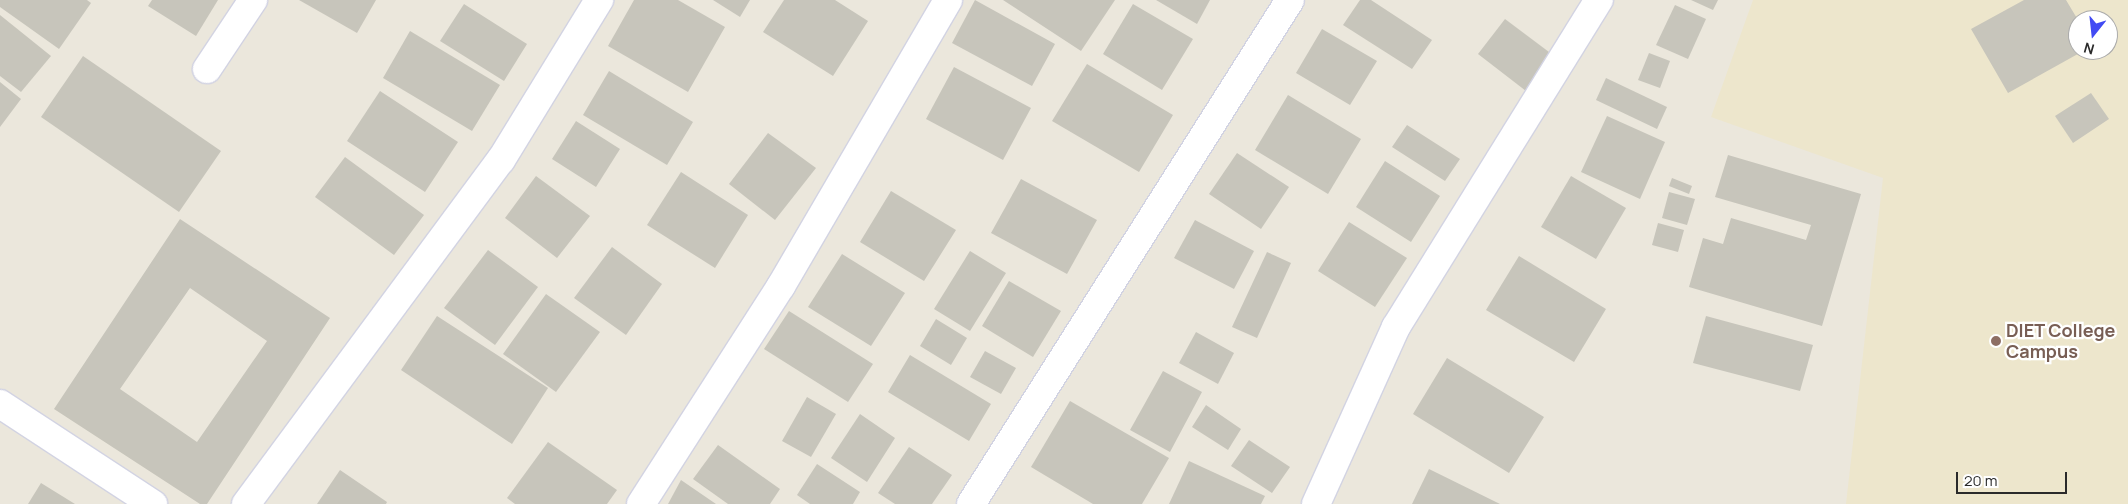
<!DOCTYPE html>
<style>
body{margin:0}
#map{position:relative;width:2128px;height:504px;overflow:hidden;background:#ebe7dc;font-family:Manrope,sans-serif}
div>[style]{position:absolute}
[style*='--x']{left:calc(var(--x)*1px);top:calc(var(--y)*1px);width:calc(var(--w)*1px);rotate:calc(var(--a)*1deg)}
.education>*{inset:0;background:#ede6cc}
.building>*{inset:0;background:#c7c5bb}
.roads{filter:drop-shadow(1px 0 #d2d3e2) drop-shadow(-1px 0 #d2d3e2) drop-shadow(0 1px #d2d3e2) drop-shadow(0 -1px #d2d3e2)}
.street>*{height:28px;margin:-14px;padding:0 14px;transform-origin:14px;border-radius:14px;background:#fff}
.dots>*{width:14px;height:14px;translate:-50% -50%;box-sizing:border-box;border:2px solid #fff;border-radius:50%}
span{translate:-50% -50%;white-space:nowrap;text-align:center;line-height:1.15;-webkit-text-stroke:4.5px #fff;paint-order:stroke}
.education-label{font-size:18px;color:#785e54;font-weight:700}
.left{translate:0 -50%;text-align:left}
.north{position:absolute;left:2068px;top:10px;width:50px;height:50px;box-sizing:border-box;background:#fff;border:1px solid #aaa;border-radius:50%;rotate:196deg;font-size:14px;font-weight:700;line-height:20px;text-align:center;color:#2a2a2a}
.north::after{content:'';display:block;margin:auto;width:18px;height:22px;background:#424bf3;clip-path:polygon(50% 0,100% 100%,50% 72%,0 100%)}
.scale{position:absolute;left:1956px;top:472px;width:111px;height:22px;box-sizing:border-box;border:2px solid #2a2a2a;border-top:0;padding-left:6px;font-size:15px;line-height:18px;white-space:nowrap;color:#2a2a2a;-webkit-text-stroke:4px #fff;paint-order:stroke}
</style>
<div id="map">
<div class="education">
<div style="clip-path:polygon(evenodd,1753px 0,2128px 0,2128px 504px,1846px 504px,1883px 178px,1711px 117px,1753px 0,2078px 20px,2108px 20px,2108px 50px,2078px 50px,2078px 20px)"></div>
</div>
<div class="building">
<div style="clip-path:polygon(0 0,87px 0,91px 3px,59px 49px,0 7px)"></div>
<div style="clip-path:polygon(152px 0,218px 0,196px 36px,148px 6px)"></div>
<div style="clip-path:polygon(299px 0,376px 0,357px 33px)"></div>
<div style="clip-path:polygon(634px 0,678px 0,725px 27px,688px 92px,608px 46px)"></div>
<div style="clip-path:polygon(713px 0,750px 0,740px 17px)"></div>
<div style="clip-path:polygon(784px 0,835px 0,868px 21px,833px 76px,763px 32px)"></div>
<div style="clip-path:polygon(975px 0,1055px 44px,1032px 86px,952px 43px)"></div>
<div style="clip-path:polygon(1003px 0,1115px 0,1081px 51px)"></div>
<div style="clip-path:polygon(1156px 0,1210px 0,1197px 24px)"></div>
<div style="clip-path:polygon(1360px 0,1371px 0,1432px 40px,1412px 69px,1343px 25px)"></div>
<div style="clip-path:polygon(1691px 0,1718px 0,1713px 10px)"></div>
<div style="clip-path:polygon(2024px 0,2066px 0,2078px 20px,2078px 50px,2085px 50px,2008px 93px,1971px 29px)"></div>
<div style="clip-path:polygon(464px 4px,527px 44px,504px 81px,440px 41px)"></div>
<div style="clip-path:polygon(1133px 4px,1193px 39px,1162px 90px,1103px 54px)"></div>
<div style="clip-path:polygon(1675px 5px,1706px 19px,1688px 59px,1656px 45px)"></div>
<div style="clip-path:polygon(0 15px,51px 56px,21px 92px,0 76px)"></div>
<div style="clip-path:polygon(1505px 19px,1553px 55px,1526px 91px,1478px 54px)"></div>
<div style="clip-path:polygon(1322px 29px,1377px 61px,1350px 105px,1296px 73px)"></div>
<div style="clip-path:polygon(410px 31px,500px 85px,472px 131px,383px 78px)"></div>
<div style="clip-path:polygon(1649px 53px,1670px 61px,1660px 88px,1638px 80px)"></div>
<div style="clip-path:polygon(83px 56px,221px 151px,179px 212px,41px 117px)"></div>
<div style="clip-path:polygon(1087px 64px,1173px 115px,1139px 172px,1052px 121px)"></div>
<div style="clip-path:polygon(954px 67px,1031px 108px,1003px 160px,926px 119px)"></div>
<div style="clip-path:polygon(609px 71px,693px 122px,667px 165px,583px 115px)"></div>
<div style="clip-path:polygon(1606px 78px,1667px 107px,1657px 129px,1596px 100px)"></div>
<div style="clip-path:polygon(0 82px,21px 99px,0 127px)"></div>
<div style="clip-path:polygon(380px 91px,458px 142px,425px 192px,347px 141px)"></div>
<div style="clip-path:polygon(2091px 93px,2109px 119px,2073px 143px,2055px 116px)"></div>
<div style="clip-path:polygon(1288px 95px,1361px 139px,1328px 194px,1255px 150px)"></div>
<div style="clip-path:polygon(1607px 116px,1665px 142px,1640px 199px,1581px 172px)"></div>
<div style="clip-path:polygon(576px 121px,620px 149px,596px 187px,552px 159px)"></div>
<div style="clip-path:polygon(1407px 125px,1460px 159px,1445px 181px,1392px 147px)"></div>
<div style="clip-path:polygon(768px 133px,816px 168px,775px 220px,729px 184px)"></div>
<div style="clip-path:polygon(1237px 153px,1289px 187px,1261px 229px,1209px 194px)"></div>
<div style="clip-path:polygon(1728px 155px,1861px 194px,1822px 326px,1689px 287px,1703px 238px,1723px 244px,1731px 218px,1806px 240px,1811px 225px,1715px 197px)"></div>
<div style="clip-path:polygon(345px 157px,424px 215px,394px 255px,315px 197px)"></div>
<div style="clip-path:polygon(1385px 161px,1440px 196px,1411px 242px,1356px 207px)"></div>
<div style="clip-path:polygon(681px 172px,748px 215px,715px 268px,647px 225px)"></div>
<div style="clip-path:polygon(536px 176px,590px 216px,557px 258px,505px 218px)"></div>
<div style="clip-path:polygon(1571px 176px,1626px 208px,1596px 259px,1541px 227px)"></div>
<div style="clip-path:polygon(1672px 178px,1692px 186px,1689px 194px,1669px 186px)"></div>
<div style="clip-path:polygon(1021px 179px,1097px 220px,1067px 274px,991px 233px)"></div>
<div style="clip-path:polygon(891px 191px,956px 230px,924px 281px,860px 242px)"></div>
<div style="clip-path:polygon(1669px 192px,1695px 199px,1687px 225px,1662px 218px)"></div>
<div style="clip-path:polygon(evenodd,180px 219px,330px 318px,207px 504px,200px 504px,54px 409px,180px 219px,190px 288px,267px 341px,197px 442px,120px 389px,190px 288px)"></div>
<div style="clip-path:polygon(1195px 220px,1254px 251px,1234px 289px,1174px 258px)"></div>
<div style="clip-path:polygon(1349px 222px,1407px 258px,1375px 307px,1318px 271px)"></div>
<div style="clip-path:polygon(1658px 223px,1684px 230px,1678px 252px,1652px 245px)"></div>
<div style="clip-path:polygon(612px 247px,662px 284px,626px 335px,574px 298px)"></div>
<div style="clip-path:polygon(488px 250px,538px 287px,495px 345px,444px 308px)"></div>
<div style="clip-path:polygon(970px 251px,1006px 273px,970px 331px,934px 309px)"></div>
<div style="clip-path:polygon(1267px 252px,1291px 263px,1257px 338px,1232px 327px)"></div>
<div style="clip-path:polygon(842px 254px,905px 293px,871px 346px,808px 307px)"></div>
<div style="clip-path:polygon(1519px 256px,1606px 309px,1574px 362px,1486px 310px)"></div>
<div style="clip-path:polygon(1009px 281px,1061px 311px,1033px 357px,982px 326px)"></div>
<div style="clip-path:polygon(546px 294px,600px 332px,556px 392px,503px 354px)"></div>
<div style="clip-path:polygon(789px 311px,873px 364px,848px 402px,764px 349px)"></div>
<div style="clip-path:polygon(437px 316px,548px 388px,512px 444px,401px 370px)"></div>
<div style="clip-path:polygon(1706px 316px,1813px 345px,1800px 391px,1693px 363px)"></div>
<div style="clip-path:polygon(936px 319px,967px 338px,951px 365px,920px 346px)"></div>
<div style="clip-path:polygon(1196px 332px,1234px 353px,1218px 384px,1179px 363px)"></div>
<div style="clip-path:polygon(985px 351px,1016px 368px,1001px 394px,970px 377px)"></div>
<div style="clip-path:polygon(910px 355px,991px 404px,969px 441px,888px 392px)"></div>
<div style="clip-path:polygon(1447px 358px,1544px 417px,1509px 473px,1413px 414px)"></div>
<div style="clip-path:polygon(1163px 371px,1202px 392px,1170px 452px,1130px 430px)"></div>
<div style="clip-path:polygon(807px 397px,836px 414px,811px 457px,782px 441px)"></div>
<div style="clip-path:polygon(1070px 401px,1169px 458px,1142px 504px,1093px 504px,1031px 467px)"></div>
<div style="clip-path:polygon(1206px 405px,1241px 429px,1228px 450px,1192px 427px)"></div>
<div style="clip-path:polygon(860px 414px,895px 438px,867px 482px,831px 458px)"></div>
<div style="clip-path:polygon(1249px 440px,1290px 467px,1272px 493px,1231px 466px)"></div>
<div style="clip-path:polygon(548px 442px,617px 490px,607px 504px,515px 504px,507px 498px)"></div>
<div style="clip-path:polygon(718px 445px,780px 489px,770px 504px,728px 504px,693px 479px)"></div>
<div style="clip-path:polygon(909px 447px,952px 475px,932px 504px,895px 504px,878px 493px)"></div>
<div style="clip-path:polygon(1189px 461px,1265px 496px,1261px 504px,1169px 504px)"></div>
<div style="clip-path:polygon(817px 464px,860px 492px,853px 504px,810px 504px,797px 495px)"></div>
<div style="clip-path:polygon(1429px 469px,1500px 504px,1412px 504px)"></div>
<div style="clip-path:polygon(340px 470px,387px 502px,386px 504px,317px 504px)"></div>
<div style="clip-path:polygon(681px 480px,716px 504px,668px 504px)"></div>
<div style="clip-path:polygon(41px 483px,75px 504px,28px 504px)"></div>
</div>
<div class="roads">
<div class="street">
<div style="--x:207;--y:69;--w:83;--a:-56.3"></div>
<div style="--x:0;--y:404;--w:183;--a:33.2"></div>
<div style="--x:246;--y:504;--w:428;--a:-53.5"></div>
<div style="--x:501;--y:160;--w:188;--a:-58.5"></div>
<div style="--x:641;--y:504;--w:259;--a:-57.3"></div>
<div style="--x:781;--y:286;--w:331;--a:-59.7"></div>
<div style="--x:971;--y:504;--w:596;--a:-57.67"></div>
<div style="--x:1316;--y:504;--w:194;--a:-65.7"></div>
<div style="--x:1396;--y:327;--w:385;--a:-58.2"></div>
</div>
</div>
<div class="dots">
<div style="left:1996px;top:341px;background:#8d6e63"></div>
</div>
<div class="education-label">
<span class="left" style="left:2006px;top:341px">DIET College<br>Campus</span>
</div>
<div class="north">N</div>
<div class="scale">20 m</div>
</div>
